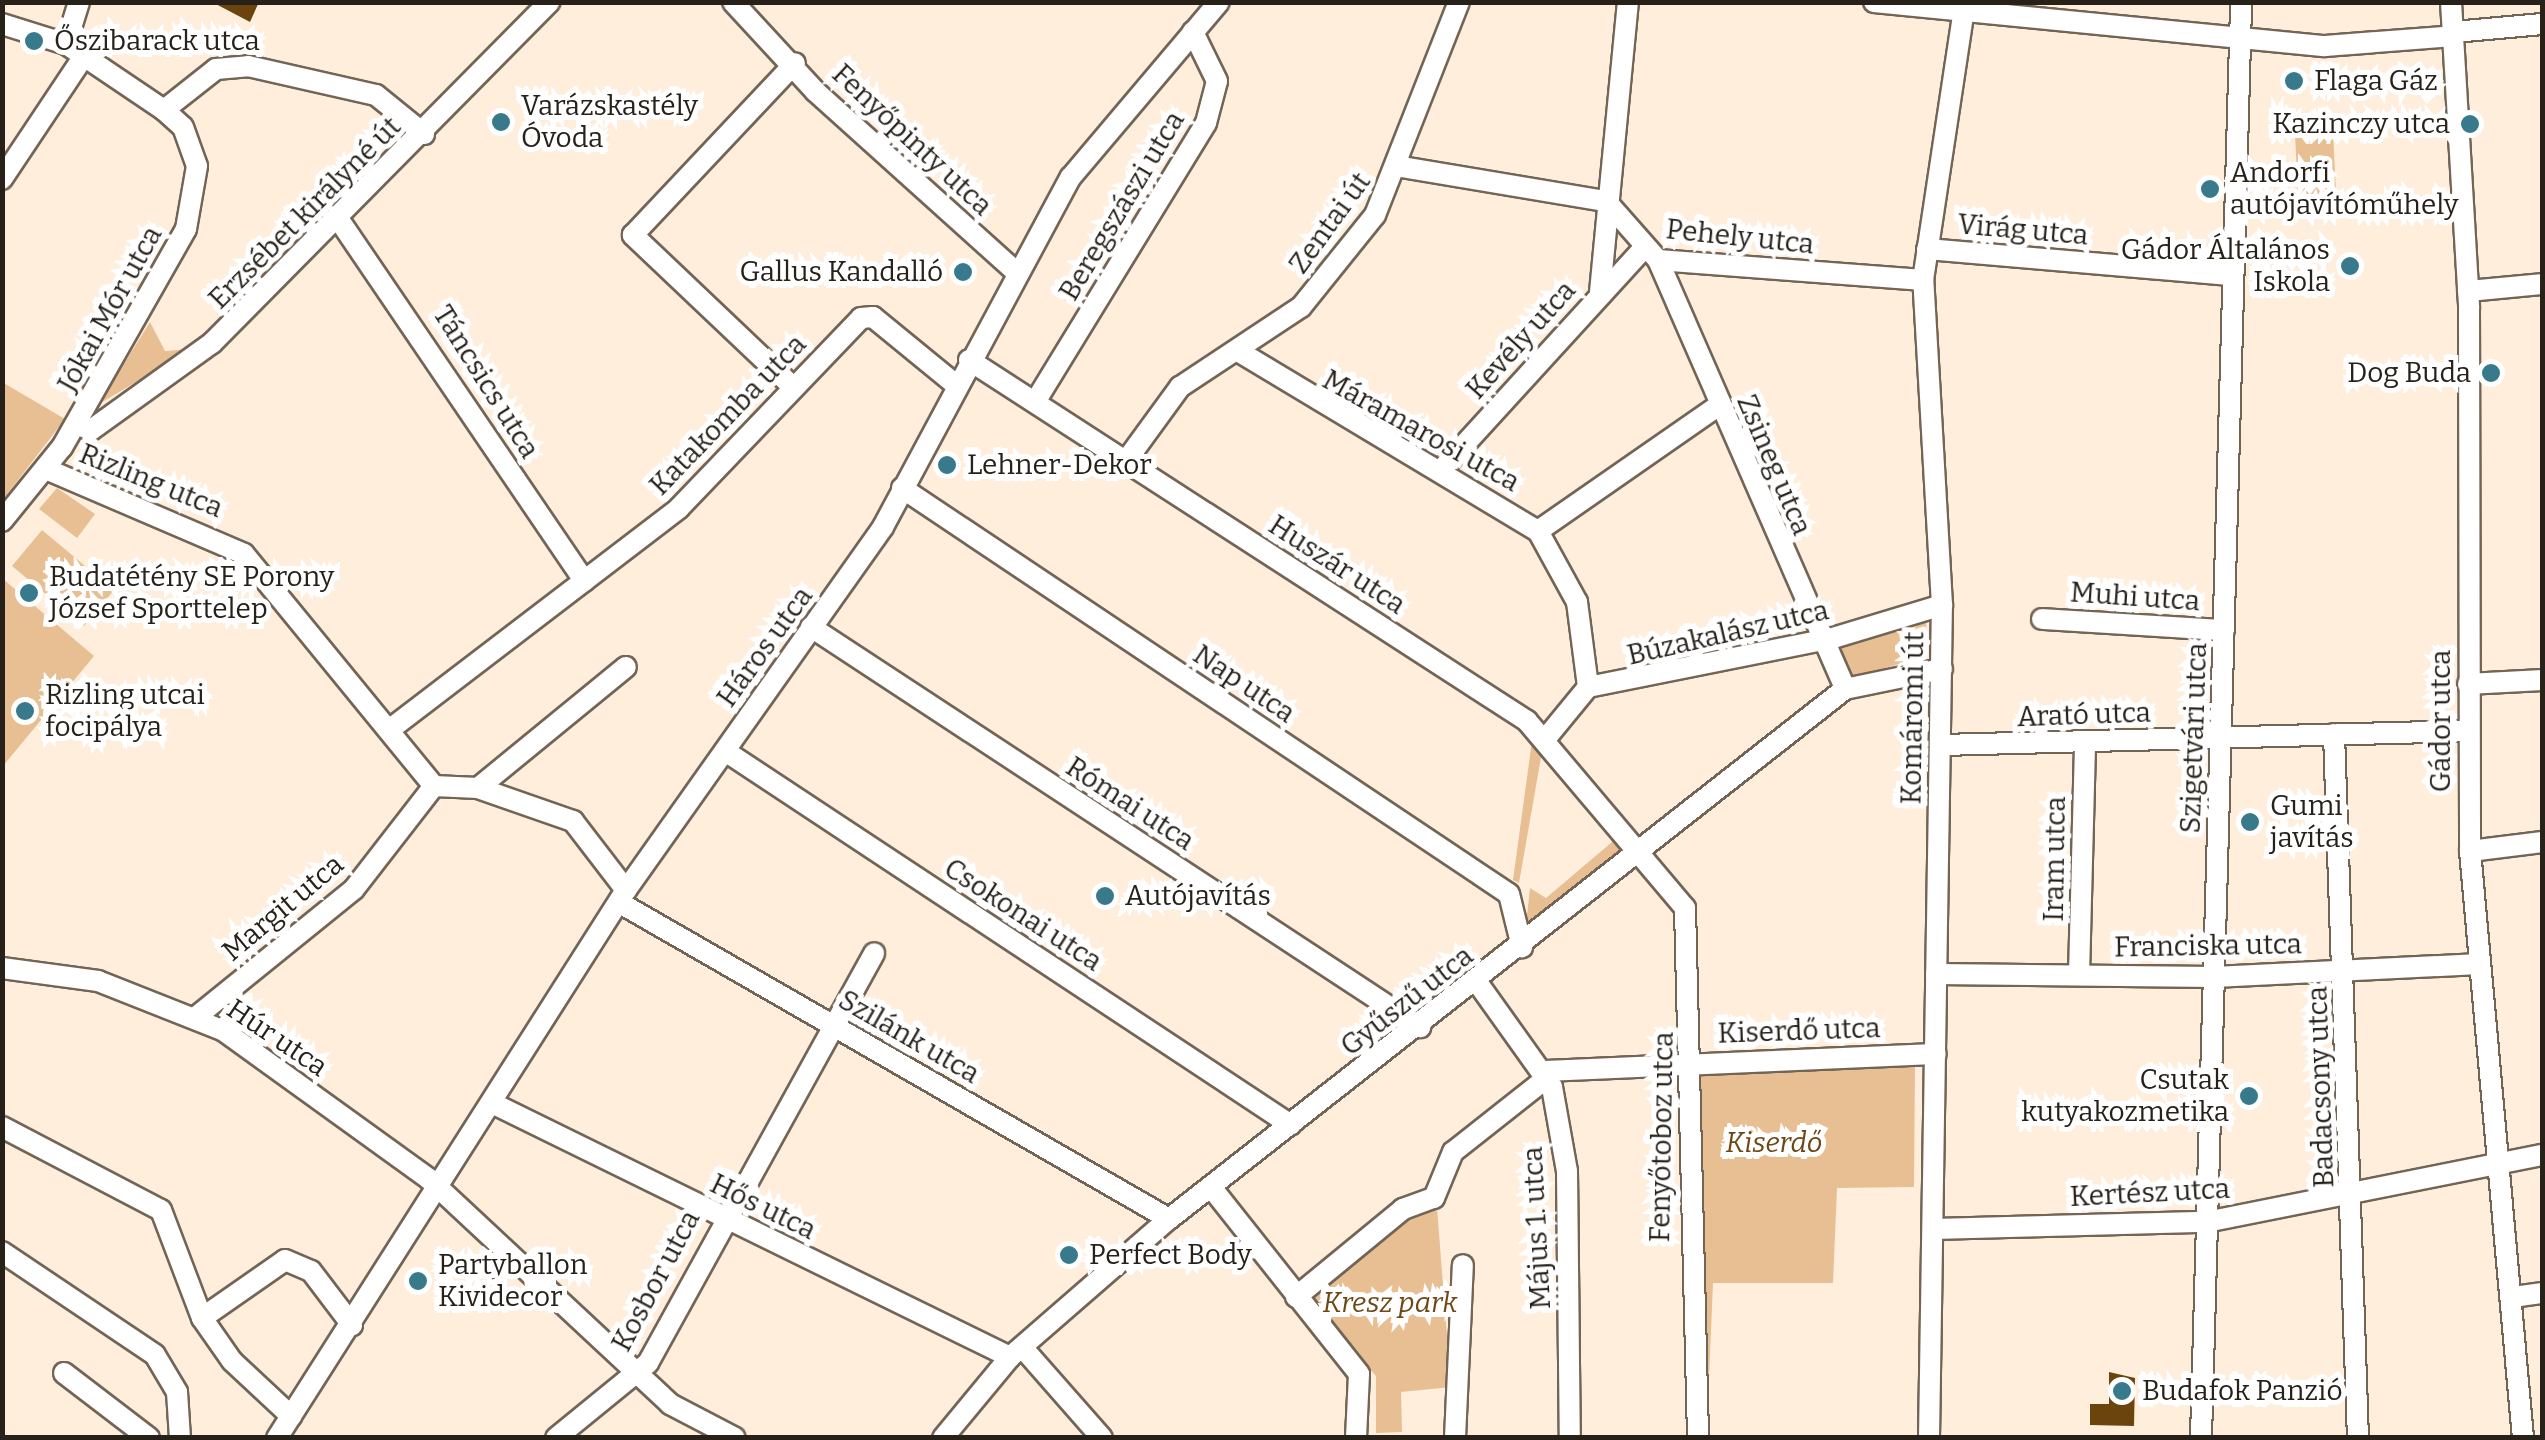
<!DOCTYPE html>
<meta charset="utf-8">
<style>
body{margin:0}
#map{position:relative;width:2545px;height:1440px;overflow:hidden;background:#ffeedc;font-family:Bitter,serif}
div>[style]{position:absolute}
[style*='--x']{left:calc(var(--x)*1px);top:calc(var(--y)*1px);width:calc(var(--w)*1px);rotate:calc(var(--a)*1deg)}
.green>*{inset:0;background:#e7bf93}
.building>*{inset:0;background:#6b440d}
.roads{filter:drop-shadow(2px 0 #736556) drop-shadow(-2px 0 #736556) drop-shadow(0 2px #736556) drop-shadow(0 -2px #736556)}
.minor>*{height:20px;margin:-10px;padding:0 10px;transform-origin:10px;border-radius:10px;background:#fff}
.dots>*{width:28px;height:28px;translate:-50% -50%;box-sizing:border-box;border:5px solid #fff;border-radius:50%}
span{translate:-50% -50%;white-space:nowrap;text-align:center;line-height:1.15;-webkit-text-stroke:10px #fff;paint-order:stroke}
.poi-label{font-size:28px;color:#27211a}
.left{translate:0 -50%;text-align:left}
.right{translate:-100% -50%;text-align:right}
.street-label{font-size:28px;color:#27211a}
.park-label{font-size:28px;color:#6d4815;font-style:italic}
.frame{position:absolute;inset:0;border:5px solid #27211a;pointer-events:none}
</style>
<div id="map">
<div class="green">
<div style="clip-path:polygon(2333px 133px,2337px 211px,2299px 213px,2295px 135px)"></div>
<div style="clip-path:polygon(150px 322px,165px 351px,191px 349px,99px 404px)"></div>
<div style="clip-path:polygon(2px 382px,65px 419px,5px 497px,2px 496px)"></div>
<div style="clip-path:polygon(57px 488px,95px 514px,77px 538px,39px 509px)"></div>
<div style="clip-path:polygon(42px 530px,114px 590px,84px 626px,12px 566px)"></div>
<div style="clip-path:polygon(3px 579px,94px 656px,3px 766px)"></div>
<div style="clip-path:polygon(1926px 616px,1927px 656px,1850px 678px,1836px 646px)"></div>
<div style="clip-path:polygon(1532px 741px,1543px 746px,1519px 883px,1513px 880px)"></div>
<div style="clip-path:polygon(1618px 837px,1629px 851px,1526px 925px,1530px 888px,1546px 898px)"></div>
<div style="clip-path:polygon(1915px 1062px,1914px 1187px,1837px 1188px,1833px 1283px,1713px 1283px,1707px 1426px,1698px 1074px)"></div>
<div style="clip-path:polygon(1437px 1208px,1451px 1387px,1401px 1392px,1402px 1432px,1376px 1433px,1376px 1376px,1311px 1302px,1409px 1213px)"></div>
</div>
<div class="building">
<div style="clip-path:polygon(212px 2px,259px 2px,250px 22px)"></div>
<div style="clip-path:polygon(2109px 1372px,2135px 1378px,2134px 1426px,2090px 1425px,2090px 1404px,2109px 1404px)"></div>
</div>
<div class="roads">
<div class="minor">
<div style="--x:733;--y:2;--w:121;--a:47.3"></div>
<div style="--x:815;--y:91;--w:269;--a:42"></div>
<div style="--x:1874;--y:2;--w:453;--a:5.6"></div>
<div style="--x:2325;--y:46;--w:129;--a:-4.4"></div>
<div style="--x:2451;--y:2;--w:307;--a:86.6"></div>
<div style="--x:2469;--y:308;--w:543;--a:89.89"></div>
<div style="--x:2470;--y:851;--w:589;--a:84.84"></div>
<div style="--x:2;--y:24;--w:67;--a:17.4"></div>
<div style="--x:66;--y:44;--w:118;--a:34"></div>
<div style="--x:164;--y:110;--w:25;--a:42"></div>
<div style="--x:183;--y:127;--w:41;--a:70.3"></div>
<div style="--x:197;--y:166;--w:64;--a:99.9"></div>
<div style="--x:186;--y:229;--w:251;--a:119.6"></div>
<div style="--x:62;--y:447;--w:95;--a:129"></div>
<div style="--x:2454;--y:32;--w:88;--a:-5.2"></div>
<div style="--x:66;--y:44;--w:44;--a:-72.8"></div>
<div style="--x:164;--y:110;--w:66;--a:-38.3"></div>
<div style="--x:216;--y:69;--w:32;--a:-5"></div>
<div style="--x:248;--y:66;--w:131;--a:12.8"></div>
<div style="--x:376;--y:95;--w:62;--a:39.1"></div>
<div style="--x:1402;--y:167;--w:207;--a:9.5"></div>
<div style="--x:1606;--y:201;--w:79;--a:48.6"></div>
<div style="--x:1658;--y:260;--w:266;--a:4.3"></div>
<div style="--x:2;--y:179;--w:148;--a:-56.3"></div>
<div style="--x:337;--y:217;--w:440;--a:55.8"></div>
<div style="--x:1927;--y:249;--w:307;--a:4.9"></div>
<div style="--x:1658;--y:260;--w:468;--a:66.4"></div>
<div style="--x:2468;--y:291;--w:74;--a:-5.4"></div>
<div style="--x:1600;--y:292;--w:291;--a:-84.5"></div>
<div style="--x:1238;--y:351;--w:350;--a:31"></div>
<div style="--x:1538;--y:531;--w:81;--a:61.2"></div>
<div style="--x:1577;--y:602;--w:86;--a:82.6"></div>
<div style="--x:969;--y:360;--w:665;--a:32.9"></div>
<div style="--x:1527;--y:721;--w:245;--a:49.8"></div>
<div style="--x:1685;--y:908;--w:530;--a:88.59"></div>
<div style="--x:793;--y:387;--w:221;--a:-136.5"></div>
<div style="--x:633;--y:235;--w:236;--a:-46.7"></div>
<div style="--x:1035;--y:402;--w:327;--a:-58.5"></div>
<div style="--x:1206;--y:123;--w:43;--a:-75.3"></div>
<div style="--x:1217;--y:81;--w:55;--a:-116.1"></div>
<div style="--x:76;--y:424;--w:16;--a:22"></div>
<div style="--x:91;--y:430;--w:149;--a:-35.7"></div>
<div style="--x:212;--y:343;--w:480;--a:-45.3"></div>
<div style="--x:1126;--y:461;--w:92;--a:-53.9"></div>
<div style="--x:1180;--y:387;--w:145;--a:-33.5"></div>
<div style="--x:1301;--y:307;--w:118;--a:-51.2"></div>
<div style="--x:1375;--y:215;--w:229;--a:-68.5"></div>
<div style="--x:1443;--y:468;--w:295;--a:-47.6"></div>
<div style="--x:46;--y:469;--w:215;--a:23.2"></div>
<div style="--x:244;--y:554;--w:300;--a:50.7"></div>
<div style="--x:902;--y:488;--w:730;--a:33.78"></div>
<div style="--x:1509;--y:894;--w:55;--a:76.2"></div>
<div style="--x:1538;--y:531;--w:221;--a:-34.8"></div>
<div style="--x:2042;--y:619;--w:182;--a:3.5"></div>
<div style="--x:811;--y:627;--w:729;--a:33.3"></div>
<div style="--x:2468;--y:684;--w:74;--a:-3.1"></div>
<div style="--x:393;--y:727;--w:360;--a:-37.4"></div>
<div style="--x:679;--y:508;--w:263;--a:-46.2"></div>
<div style="--x:861;--y:318;--w:12;--a:-5"></div>
<div style="--x:873;--y:317;--w:107;--a:39.3"></div>
<div style="--x:2334;--y:734;--w:704;--a:88.05"></div>
<div style="--x:1547;--y:737;--w:65;--a:-50.6"></div>
<div style="--x:1588;--y:687;--w:250;--a:-11.3"></div>
<div style="--x:1833;--y:638;--w:114;--a:-16.8"></div>
<div style="--x:1941;--y:745;--w:527;--a:-1.52"></div>
<div style="--x:725;--y:751;--w:678;--a:33.46"></div>
<div style="--x:434;--y:786;--w:44;--a:2.6"></div>
<div style="--x:478;--y:788;--w:101;--a:19.2"></div>
<div style="--x:573;--y:821;--w:87;--a:52.5"></div>
<div style="--x:478;--y:788;--w:191;--a:-39.3"></div>
<div style="--x:2470;--y:851;--w:73;--a:-7.1"></div>
<div style="--x:620;--y:903;--w:633;--a:29.92"></div>
<div style="--x:2;--y:968;--w:97;--a:7.7"></div>
<div style="--x:98;--y:981;--w:136;--a:21.6"></div>
<div style="--x:224;--y:1031;--w:253;--a:35.8"></div>
<div style="--x:429;--y:1179;--w:330;--a:43"></div>
<div style="--x:670;--y:1404;--w:73;--a:27.6"></div>
<div style="--x:1936;--y:974;--w:278;--a:0.6"></div>
<div style="--x:2214;--y:977;--w:266;--a:-2.8"></div>
<div style="--x:2079;--y:975;--w:231;--a:-88.5"></div>
<div style="--x:1477;--y:982;--w:129;--a:54.5"></div>
<div style="--x:1552;--y:1087;--w:85;--a:79.9"></div>
<div style="--x:1567;--y:1171;--w:267;--a:89.4"></div>
<div style="--x:196;--y:1017;--w:203;--a:-39"></div>
<div style="--x:354;--y:889;--w:130;--a:-52.2"></div>
<div style="--x:1544;--y:1071;--w:392;--a:-2.5"></div>
<div style="--x:494;--y:1104;--w:575;--a:26.12"></div>
<div style="--x:2;--y:1127;--w:179;--a:27.6"></div>
<div style="--x:161;--y:1210;--w:116;--a:69.2"></div>
<div style="--x:202;--y:1318;--w:52;--a:55.1"></div>
<div style="--x:232;--y:1361;--w:81;--a:43"></div>
<div style="--x:1211;--y:1187;--w:238;--a:51.6"></div>
<div style="--x:1359;--y:1374;--w:64;--a:92.7"></div>
<div style="--x:1934;--y:1229;--w:272;--a:-1.5"></div>
<div style="--x:2206;--y:1222;--w:343;--a:-11.3"></div>
<div style="--x:2;--y:1252;--w:184;--a:33.9"></div>
<div style="--x:155;--y:1355;--w:43;--a:59.3"></div>
<div style="--x:177;--y:1392;--w:46;--a:86.3"></div>
<div style="--x:1296;--y:1297;--w:139;--a:-39.4"></div>
<div style="--x:1403;--y:1209;--w:33;--a:-20"></div>
<div style="--x:1434;--y:1198;--w:50;--a:-67.6"></div>
<div style="--x:1453;--y:1152;--w:121;--a:-38.3"></div>
<div style="--x:2513;--y:1297;--w:29;--a:-8"></div>
<div style="--x:202;--y:1318;--w:101;--a:-34.9"></div>
<div style="--x:285;--y:1260;--w:28;--a:23"></div>
<div style="--x:311;--y:1271;--w:68;--a:52.8"></div>
<div style="--x:1022;--y:1347;--w:121;--a:48.7"></div>
<div style="--x:64;--y:1373;--w:107;--a:37.4"></div>
<div style="--x:277;--y:1438;--w:650;--a:-57.51"></div>
<div style="--x:626;--y:890;--w:445;--a:-54.7"></div>
<div style="--x:883;--y:527;--w:397;--a:-61.8"></div>
<div style="--x:1071;--y:177;--w:229;--a:-49.8"></div>
<div style="--x:556;--y:1438;--w:119;--a:-39.2"></div>
<div style="--x:648;--y:1363;--w:468;--a:-61.1"></div>
<div style="--x:943;--y:1438;--w:105;--a:-50.4"></div>
<div style="--x:1010;--y:1357;--w:211;--a:-41"></div>
<div style="--x:1169;--y:1219;--w:859;--a:-38.1"></div>
<div style="--x:1845;--y:689;--w:99;--a:-11.7"></div>
<div style="--x:1455;--y:1438;--w:173;--a:-87.4"></div>
<div style="--x:1929;--y:1438;--w:833;--a:-89.11"></div>
<div style="--x:1942;--y:605;--w:326;--a:-93.3"></div>
<div style="--x:1923;--y:280;--w:281;--a:-81.4"></div>
<div style="--x:2201;--y:1438;--w:1437;--a:-88.4"></div>
</div>
</div>
<div class="dots">
<div style="left:34px;top:41px;background:#38798c"></div>
<div style="left:2294px;top:81px;background:#38798c"></div>
<div style="left:501px;top:122px;background:#38798c"></div>
<div style="left:2470px;top:124px;background:#38798c"></div>
<div style="left:2210px;top:189px;background:#38798c"></div>
<div style="left:2350px;top:266px;background:#38798c"></div>
<div style="left:963px;top:272px;background:#38798c"></div>
<div style="left:2491px;top:373px;background:#38798c"></div>
<div style="left:947px;top:465px;background:#38798c"></div>
<div style="left:29px;top:593px;background:#38798c"></div>
<div style="left:25px;top:711px;background:#38798c"></div>
<div style="left:2250px;top:822px;background:#38798c"></div>
<div style="left:1105px;top:896px;background:#38798c"></div>
<div style="left:2249px;top:1096px;background:#38798c"></div>
<div style="left:1069px;top:1255px;background:#38798c"></div>
<div style="left:418px;top:1281px;background:#38798c"></div>
<div style="left:2122px;top:1391px;background:#38798c"></div>
</div>
<div class="poi-label">
<span class="left" style="left:54px;top:41px">Őszibarack utca</span>
<span class="left" style="left:2314px;top:81px">Flaga Gáz</span>
<span class="left" style="left:521px;top:122px">Varázskastély<br>Óvoda</span>
<span class="right" style="left:2450px;top:124px">Kazinczy utca</span>
<span class="left" style="left:2230px;top:189px">Andorfi<br>autójavítóműhely</span>
<span class="right" style="left:2330px;top:266px">Gádor Általános<br>Iskola</span>
<span class="right" style="left:943px;top:272px">Gallus Kandalló</span>
<span class="right" style="left:2471px;top:373px">Dog Buda</span>
<span class="left" style="left:967px;top:465px">Lehner-Dekor</span>
<span class="left" style="left:49px;top:593px">Budatétény SE Porony<br>József Sporttelep</span>
<span class="left" style="left:45px;top:711px">Rizling utcai<br>focipálya</span>
<span class="left" style="left:2270px;top:822px">Gumi<br>javítás</span>
<span class="left" style="left:1125px;top:896px">Autójavítás</span>
<span class="right" style="left:2229px;top:1096px">Csutak<br>kutyakozmetika</span>
<span class="left" style="left:1089px;top:1255px">Perfect Body</span>
<span class="left" style="left:438px;top:1281px">Partyballon<br>Kividecor</span>
<span class="left" style="left:2142px;top:1391px">Budafok Panzió</span>
</div>
<div class="street-label">
<span style="left:912px;top:140px;rotate:43deg">Fenyőpinty utca</span>
<span style="left:1122px;top:206px;rotate:-59deg">Beregszászi utca</span>
<span style="left:305px;top:213px;rotate:-45deg">Erzsébet királyné út</span>
<span style="left:1330px;top:223px;rotate:-54deg">Zentai út</span>
<span style="left:2023px;top:230px;rotate:5deg">Virág utca</span>
<span style="left:1740px;top:237px;rotate:6deg">Pehely utca</span>
<span style="left:110px;top:309px;rotate:-61deg">Jókai Mór utca</span>
<span style="left:1521px;top:340px;rotate:-48deg">Kevély utca</span>
<span style="left:486px;top:382px;rotate:58deg">Táncsics utca</span>
<span style="left:728px;top:415px;rotate:-46deg">Katakomba utca</span>
<span style="left:1421px;top:431px;rotate:29deg">Máramarosi utca</span>
<span style="left:1774px;top:465px;rotate:67deg">Zsineg utca</span>
<span style="left:151px;top:481px;rotate:22deg">Rizling utca</span>
<span style="left:1337px;top:565px;rotate:33deg">Huszár utca</span>
<span style="left:2135px;top:597px;rotate:4deg">Muhi utca</span>
<span style="left:1728px;top:633px;rotate:-13deg">Búzakalász utca</span>
<span style="left:765px;top:647px;rotate:-54deg">Háros utca</span>
<span style="left:1244px;top:684px;rotate:34deg">Nap utca</span>
<span style="left:2084px;top:715px;rotate:-2deg">Arató utca</span>
<span style="left:1913px;top:718px;rotate:-89deg">Komáromi út</span>
<span style="left:2441px;top:721px;rotate:-90deg">Gádor utca</span>
<span style="left:2194px;top:738px;rotate:-88deg">Szigetvári utca</span>
<span style="left:1130px;top:804px;rotate:33deg">Római utca</span>
<span style="left:2055px;top:859px;rotate:-89deg">Iram utca</span>
<span style="left:283px;top:908px;rotate:-40deg">Margit utca</span>
<span style="left:1023px;top:915px;rotate:33deg">Csokonai utca</span>
<span style="left:2208px;top:946px;rotate:-1deg">Franciska utca</span>
<span style="left:1407px;top:1001px;rotate:-38deg">Gyűszű utca</span>
<span style="left:1799px;top:1031px;rotate:-2deg">Kiserdő utca</span>
<span style="left:909px;top:1037px;rotate:30deg">Szilánk utca</span>
<span style="left:277px;top:1038px;rotate:34deg">Húr utca</span>
<span style="left:2321px;top:1087px;rotate:-92deg">Badacsony utca</span>
<span style="left:1662px;top:1137px;rotate:-89deg">Fenyőtoboz utca</span>
<span style="left:2150px;top:1193px;rotate:-3deg">Kertész utca</span>
<span style="left:763px;top:1207px;rotate:26deg">Hős utca</span>
<span style="left:1537px;top:1228px;rotate:-93deg">Május 1. utca</span>
<span style="left:656px;top:1281px;rotate:-62deg">Kosbor utca</span>
</div>
<div class="park-label">
<span style="left:1774px;top:1143px">Kiserdő</span>
<span style="left:1390px;top:1303px">Kresz park</span>
</div>
<div class="frame"></div>
</div>
